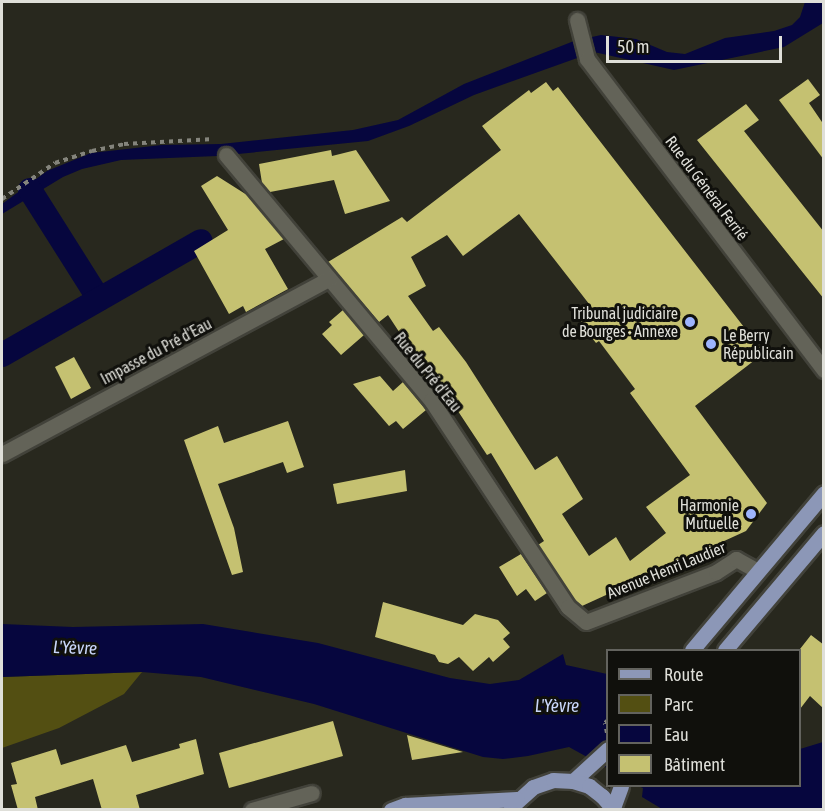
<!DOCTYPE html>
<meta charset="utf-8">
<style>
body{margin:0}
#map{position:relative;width:825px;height:811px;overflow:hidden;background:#28281e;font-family:"Asap Condensed",sans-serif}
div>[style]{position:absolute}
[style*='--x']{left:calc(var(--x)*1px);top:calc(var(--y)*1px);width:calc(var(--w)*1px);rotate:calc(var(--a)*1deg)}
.green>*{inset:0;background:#534f12}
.water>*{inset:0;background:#06063e}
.canal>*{height:24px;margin:-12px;padding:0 12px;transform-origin:12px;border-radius:12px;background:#06063e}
.building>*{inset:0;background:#c5c171}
.path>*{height:4px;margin-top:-2px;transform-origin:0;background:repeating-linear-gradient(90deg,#84847c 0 4.5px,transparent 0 9px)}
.roads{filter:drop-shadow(2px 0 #42423a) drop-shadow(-2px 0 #42423a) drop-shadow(0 2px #42423a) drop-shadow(0 -2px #42423a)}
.minor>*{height:15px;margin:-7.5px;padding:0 7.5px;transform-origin:7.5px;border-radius:7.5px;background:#636358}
.major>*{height:15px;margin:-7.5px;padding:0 7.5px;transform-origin:7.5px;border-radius:7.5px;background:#8c97b7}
.dots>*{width:16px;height:16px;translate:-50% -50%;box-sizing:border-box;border:3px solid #10100c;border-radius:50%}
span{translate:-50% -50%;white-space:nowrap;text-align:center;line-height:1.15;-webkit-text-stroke:6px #10100c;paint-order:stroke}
.street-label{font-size:16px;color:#dfdfd9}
.poi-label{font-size:16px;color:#dfdfd9}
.right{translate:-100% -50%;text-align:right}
.left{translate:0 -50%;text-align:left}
.water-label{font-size:18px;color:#c9d6fa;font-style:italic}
.frame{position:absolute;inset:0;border:3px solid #dfdfd9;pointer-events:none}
.legend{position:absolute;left:606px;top:649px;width:195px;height:138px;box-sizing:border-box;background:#10100c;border:2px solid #63635e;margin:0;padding:8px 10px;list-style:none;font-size:18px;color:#dfdfd9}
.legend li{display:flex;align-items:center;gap:12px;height:30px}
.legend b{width:30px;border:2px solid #63635e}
.scale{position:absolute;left:606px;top:36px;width:176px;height:27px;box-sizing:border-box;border:3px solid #dfdfd9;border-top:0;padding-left:8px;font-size:18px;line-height:21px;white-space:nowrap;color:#dfdfd9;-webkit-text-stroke:4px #10100c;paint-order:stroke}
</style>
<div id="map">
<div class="green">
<div style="clip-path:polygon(142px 672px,124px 694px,101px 706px,59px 728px,2px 748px,2px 677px)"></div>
</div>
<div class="water">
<div style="clip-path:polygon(805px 2px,823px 2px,823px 23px,784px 47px,674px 70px,594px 52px,474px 95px,409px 126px,368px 141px,217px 156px,121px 160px,82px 169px,63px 177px,2px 214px,2px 204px,47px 171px,91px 153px,162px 145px,221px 144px,353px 130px,398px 120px,464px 84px,574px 41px,601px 35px,636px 39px,667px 52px,685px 54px,725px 38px,774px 31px,792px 25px,800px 17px)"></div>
<div style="clip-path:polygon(2px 624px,73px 627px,203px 624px,318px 643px,450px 678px,490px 684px,519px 680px,563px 654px,566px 665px,607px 674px,607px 768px,569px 747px,528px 756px,503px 759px,483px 757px,314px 704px,201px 677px,142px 672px,2px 677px)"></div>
<div style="clip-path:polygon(823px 742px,823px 809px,662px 809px,642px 797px,643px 788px,638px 786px,800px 786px,800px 749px)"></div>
</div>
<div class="canal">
<div style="--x:30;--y:190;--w:129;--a:57.7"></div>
<div style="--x:2;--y:355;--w:229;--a:-29.8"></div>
</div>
<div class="building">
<div style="clip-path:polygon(808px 79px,820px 95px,809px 103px,824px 125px,824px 160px,779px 100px)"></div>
<div style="clip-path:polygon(evenodd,546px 82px,553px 91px,558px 87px,764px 353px,695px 406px,767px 503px,746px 531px,582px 606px,575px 600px,538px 545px,544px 541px,491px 453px,487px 455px,446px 393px,441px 397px,418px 370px,420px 368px,408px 352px,411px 350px,388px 315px,379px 322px,328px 262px,402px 217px,407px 222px,501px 150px,482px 126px,529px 90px,531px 93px,546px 82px,519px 214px,593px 309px,578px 320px,596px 343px,599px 341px,635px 389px,630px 393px,690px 475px,646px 507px,666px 533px,630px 561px,616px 537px,589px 556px,562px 514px,583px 499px,557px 456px,535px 470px,466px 362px,439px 327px,433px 331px,408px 296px,426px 286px,411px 257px,447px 235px,463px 256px,519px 214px)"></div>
<div style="clip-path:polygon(746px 104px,759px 120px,744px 131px,824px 232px,824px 299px,697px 140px)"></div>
<div style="clip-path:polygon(331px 150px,332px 156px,356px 150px,390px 201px,345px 214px,334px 180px,270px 192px,262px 183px,259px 164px)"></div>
<div style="clip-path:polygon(217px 176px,247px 195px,284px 239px,265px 249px,288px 289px,246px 312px,243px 306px,229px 314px,194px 251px,228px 230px,201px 186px)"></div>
<div style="clip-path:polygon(343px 310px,364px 335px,341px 355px,322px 334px,332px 325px,329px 322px)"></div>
<div style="clip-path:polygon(74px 357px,91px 388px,71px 399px,55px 367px)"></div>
<div style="clip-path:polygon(380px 376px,393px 391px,403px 382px,426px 410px,403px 429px,396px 421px,389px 426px,353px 384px)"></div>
<div style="clip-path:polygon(288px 421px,304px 467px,287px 473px,283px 462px,218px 484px,234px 528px,243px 572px,232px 575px,184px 440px,218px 426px,224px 443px)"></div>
<div style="clip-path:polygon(405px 470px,407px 491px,337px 504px,333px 484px)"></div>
<div style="clip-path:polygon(521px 554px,547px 593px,535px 601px,526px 589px,517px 596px,499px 567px)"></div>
<div style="clip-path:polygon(383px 602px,463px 625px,475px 614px,498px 620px,510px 633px,503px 639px,510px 647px,493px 662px,489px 657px,473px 671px,459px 657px,448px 664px,439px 662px,435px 655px,375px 637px)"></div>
<div style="clip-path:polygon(811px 635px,824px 645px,824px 709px,810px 696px,800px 709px,800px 649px)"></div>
<div style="clip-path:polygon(333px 721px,343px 756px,229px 788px,219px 753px)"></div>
<div style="clip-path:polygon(407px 735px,463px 752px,412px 760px)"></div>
<div style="clip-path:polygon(196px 739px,204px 774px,136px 795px,140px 810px,102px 810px,93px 779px,35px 797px,38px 810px,18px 810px,11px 785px,17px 784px,11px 763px,56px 749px,61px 765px,126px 745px,132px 762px,180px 748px,179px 744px)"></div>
</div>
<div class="path">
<div style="--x:2;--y:199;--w:64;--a:-34.2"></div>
<div style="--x:55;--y:163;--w:39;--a:-18"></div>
<div style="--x:92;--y:151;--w:33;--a:-12"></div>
<div style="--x:124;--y:144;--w:90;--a:-3.2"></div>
<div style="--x:607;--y:733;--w:10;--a:-101"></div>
<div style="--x:605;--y:723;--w:4;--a:-45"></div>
</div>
<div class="roads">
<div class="minor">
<div style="--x:577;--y:20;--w:40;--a:75.6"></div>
<div style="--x:587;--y:59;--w:391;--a:52.7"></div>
<div style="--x:226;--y:155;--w:319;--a:50.1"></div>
<div style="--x:431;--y:400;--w:248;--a:56.5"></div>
<div style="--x:568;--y:607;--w:23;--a:40"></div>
<div style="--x:586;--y:622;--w:139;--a:-21"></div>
<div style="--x:716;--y:572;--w:24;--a:-33"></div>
<div style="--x:736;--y:559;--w:25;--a:29"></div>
<div style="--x:2;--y:454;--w:370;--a:-28.2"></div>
<div style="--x:252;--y:810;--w:62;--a:-15.8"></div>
</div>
<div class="major">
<div style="--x:692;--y:650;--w:205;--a:-49.9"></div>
<div style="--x:725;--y:650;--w:153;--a:-49.8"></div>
<div style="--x:573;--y:781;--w:47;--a:-42.4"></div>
<div style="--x:511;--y:807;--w:30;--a:-42"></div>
<div style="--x:533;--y:787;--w:21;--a:-19"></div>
<div style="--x:553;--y:780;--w:20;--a:3"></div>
<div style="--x:573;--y:781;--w:17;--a:17"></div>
<div style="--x:589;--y:786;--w:16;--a:38"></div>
<div style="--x:602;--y:796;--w:18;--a:49"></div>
<div style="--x:613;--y:808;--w:23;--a:-70"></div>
<div style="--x:391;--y:810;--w:15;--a:-20"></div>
<div style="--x:405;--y:805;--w:112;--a:-3.1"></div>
</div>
</div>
<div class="dots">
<div style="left:690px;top:322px;background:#9db4fd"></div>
<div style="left:711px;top:344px;background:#9db4fd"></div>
<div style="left:751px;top:514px;background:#9db4fd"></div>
</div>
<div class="street-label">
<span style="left:707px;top:188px;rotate:53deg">Rue du Général Ferrié</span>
<span style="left:156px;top:351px;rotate:-28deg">Impasse du Pré d'Eau</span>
<span style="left:428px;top:372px;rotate:51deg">Rue du Pré d'Eau</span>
<span style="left:666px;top:570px;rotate:-22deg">Avenue Henri Laudier</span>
</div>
<div class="poi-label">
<span class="right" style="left:678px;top:322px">Tribunal judiciaire<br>de Bourges - Annexe</span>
<span class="left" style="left:723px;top:344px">Le Berry<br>Républicain</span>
<span class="right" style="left:739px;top:514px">Harmonie<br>Mutuelle</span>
</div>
<div class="water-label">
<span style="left:75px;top:648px;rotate:2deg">L'Yèvre</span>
<span style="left:557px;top:706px">L'Yèvre</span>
</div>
<div class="frame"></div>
<ul class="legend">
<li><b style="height:8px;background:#8c97b7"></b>Route</li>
<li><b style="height:16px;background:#534f12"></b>Parc</li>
<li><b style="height:16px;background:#06063e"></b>Eau</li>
<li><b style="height:16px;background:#c5c171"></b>Bâtiment</li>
</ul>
<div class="scale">50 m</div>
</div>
